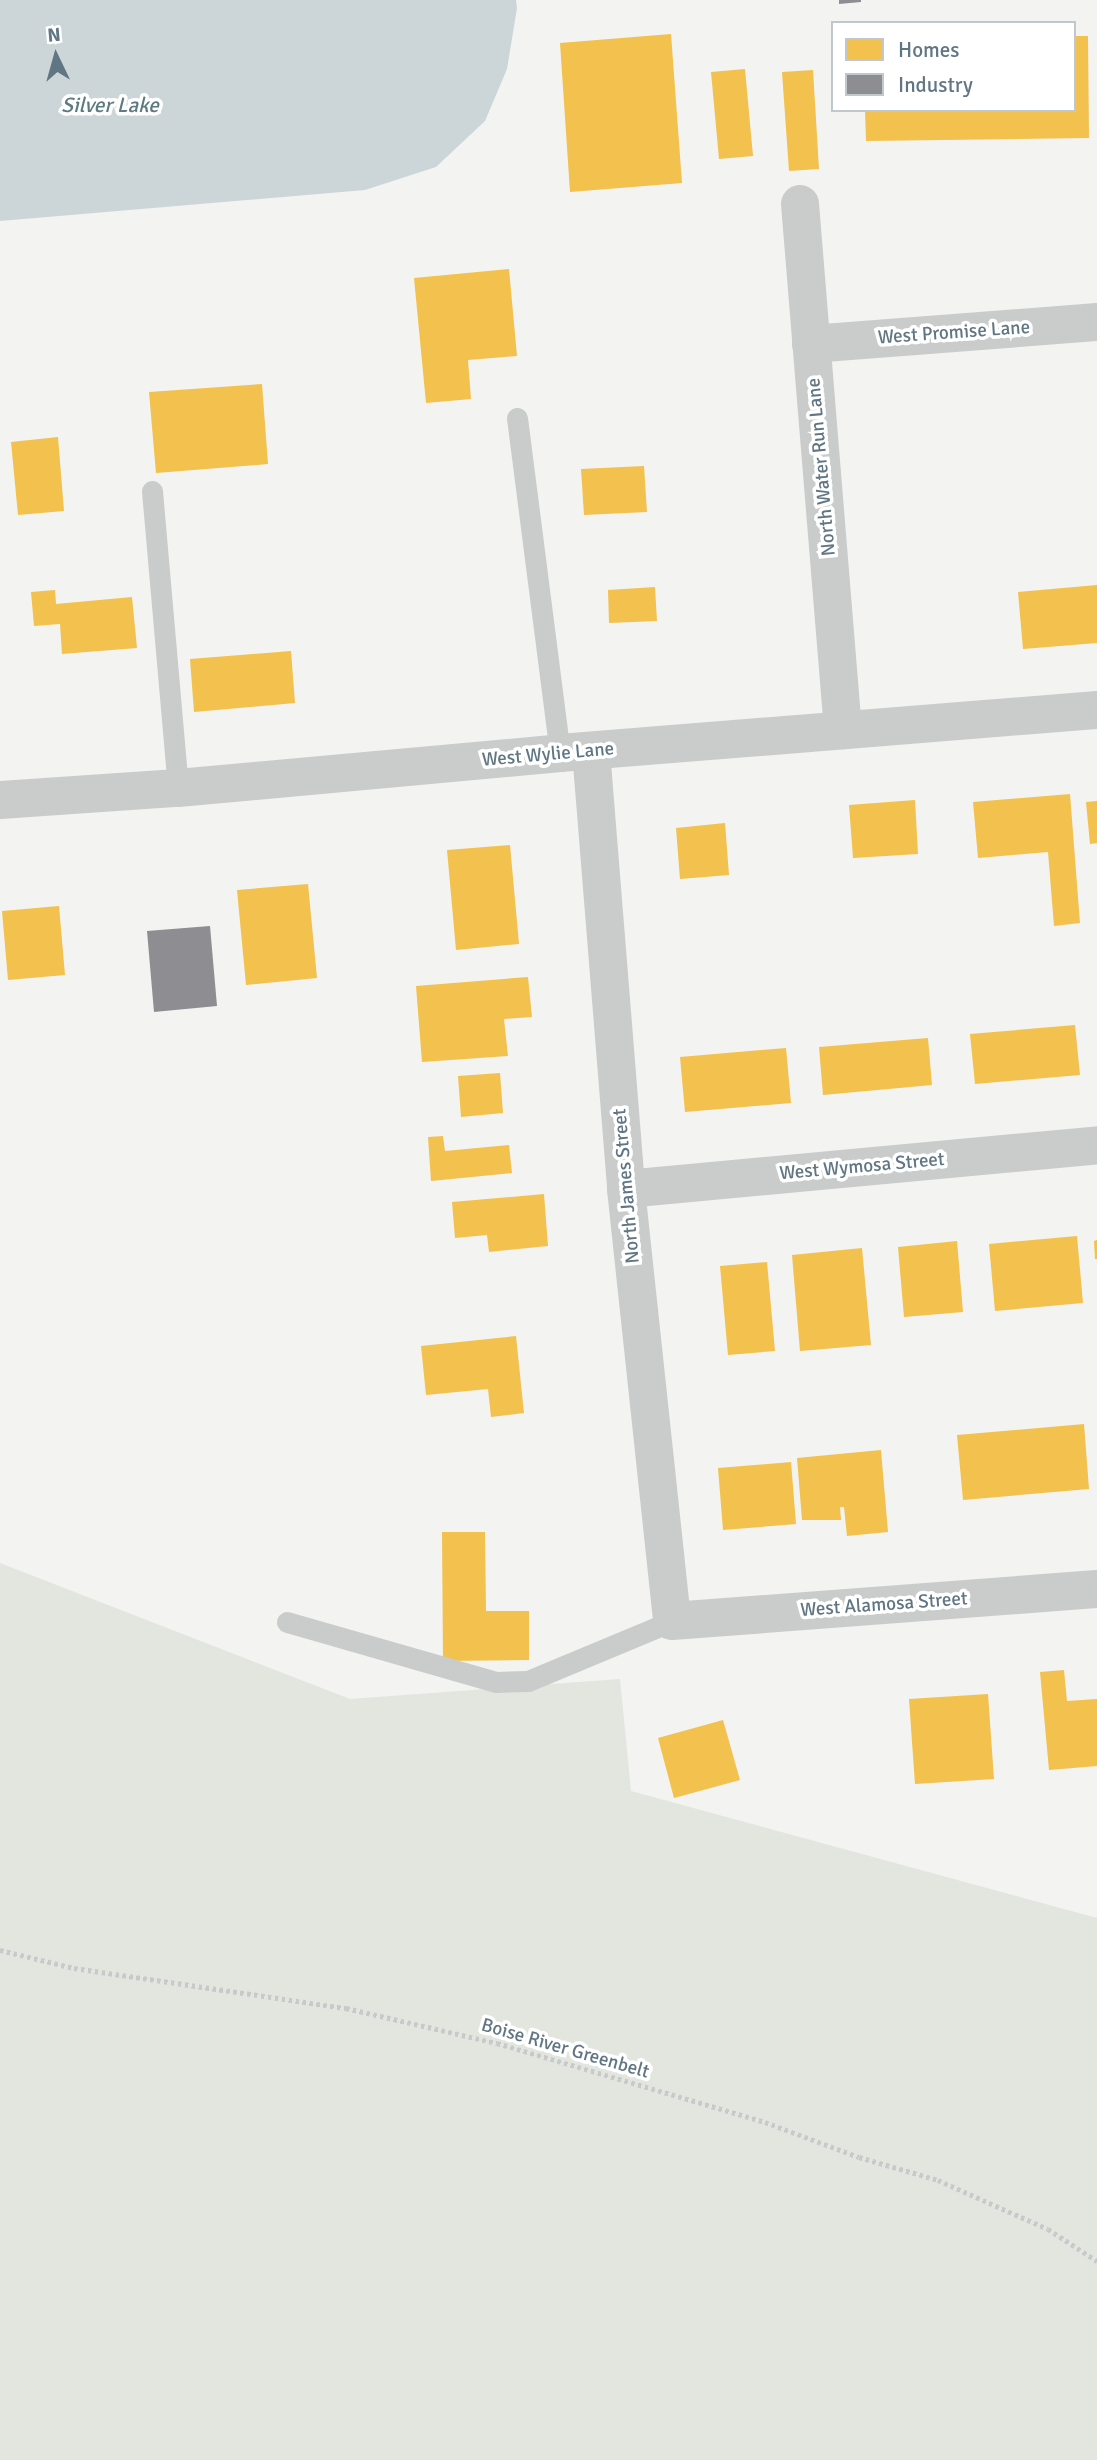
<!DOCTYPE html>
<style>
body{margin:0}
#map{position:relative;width:1097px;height:2460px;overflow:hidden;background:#f3f3f1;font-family:Signika,sans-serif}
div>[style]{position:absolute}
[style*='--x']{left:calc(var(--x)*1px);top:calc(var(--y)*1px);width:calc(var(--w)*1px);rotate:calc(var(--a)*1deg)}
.green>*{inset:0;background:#e2e6df}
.water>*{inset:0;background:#ccd6d8}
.homes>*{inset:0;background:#f2c14e}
.industry>*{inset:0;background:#8d8d92}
.path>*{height:4.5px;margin-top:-2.25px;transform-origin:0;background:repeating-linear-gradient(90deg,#c8c9ca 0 3.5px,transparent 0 7px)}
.lane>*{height:21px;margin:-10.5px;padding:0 10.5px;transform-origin:10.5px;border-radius:10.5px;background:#cacccc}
.street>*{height:38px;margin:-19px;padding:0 19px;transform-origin:19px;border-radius:19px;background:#cacccc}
span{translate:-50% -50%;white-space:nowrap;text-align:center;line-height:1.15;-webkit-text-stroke:7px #fff;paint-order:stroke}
.street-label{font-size:19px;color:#617683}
.water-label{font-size:21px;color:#5c7a81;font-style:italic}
.legend{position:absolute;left:831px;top:21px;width:245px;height:91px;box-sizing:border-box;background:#fff;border:2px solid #c0c8cd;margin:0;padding:9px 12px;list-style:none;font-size:21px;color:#617683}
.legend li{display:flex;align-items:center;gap:14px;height:35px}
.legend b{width:35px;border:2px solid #c0c8cd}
.north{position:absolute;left:21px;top:21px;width:70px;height:70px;-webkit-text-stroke:5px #fff;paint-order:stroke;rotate:355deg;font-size:19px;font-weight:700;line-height:28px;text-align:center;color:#617683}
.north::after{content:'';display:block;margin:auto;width:24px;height:32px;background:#617683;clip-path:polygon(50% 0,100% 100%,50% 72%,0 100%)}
</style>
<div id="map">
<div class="green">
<div style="clip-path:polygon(0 1563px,350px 1699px,620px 1679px,631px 1791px,1097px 1918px,1097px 2460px,0 2460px)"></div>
</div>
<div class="water">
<div style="clip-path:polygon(0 0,516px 0,517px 8px,507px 69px,485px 121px,436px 167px,365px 190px,0 221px)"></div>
</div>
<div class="homes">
<div style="clip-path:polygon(671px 34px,682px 183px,570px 192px,560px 43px)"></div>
<div style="clip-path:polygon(1074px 36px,1088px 36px,1089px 138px,866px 141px,865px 110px,1074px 110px)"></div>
<div style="clip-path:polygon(745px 69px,753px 156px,719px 159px,711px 72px)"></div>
<div style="clip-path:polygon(813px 70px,819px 169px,789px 171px,782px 72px)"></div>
<div style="clip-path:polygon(509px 269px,517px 356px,468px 360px,471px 399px,426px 403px,414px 278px)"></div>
<div style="clip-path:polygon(262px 384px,268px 464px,156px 473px,149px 392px)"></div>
<div style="clip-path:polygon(58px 437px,64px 511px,18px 515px,11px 442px)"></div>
<div style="clip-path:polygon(644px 466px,647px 512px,584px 515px,581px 469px)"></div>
<div style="clip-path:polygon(1097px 585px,1097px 643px,1023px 649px,1018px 592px)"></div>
<div style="clip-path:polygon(655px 587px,657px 621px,609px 623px,608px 590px)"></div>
<div style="clip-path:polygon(55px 590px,56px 604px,132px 597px,137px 648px,62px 654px,60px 624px,34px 626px,31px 592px)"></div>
<div style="clip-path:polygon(291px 651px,295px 703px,194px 712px,190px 659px)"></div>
<div style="clip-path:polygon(1070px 794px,1080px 923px,1054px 926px,1048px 852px,978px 858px,973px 802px)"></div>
<div style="clip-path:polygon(915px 800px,918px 854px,853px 858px,849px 805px)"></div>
<div style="clip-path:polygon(1097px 801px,1097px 843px,1090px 844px,1086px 802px)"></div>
<div style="clip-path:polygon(725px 823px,729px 875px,680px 879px,676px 828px)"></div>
<div style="clip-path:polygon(510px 845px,519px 944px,456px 950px,447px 850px)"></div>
<div style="clip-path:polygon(308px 884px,317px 978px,246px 985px,237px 890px)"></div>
<div style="clip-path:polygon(59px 906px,65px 975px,8px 980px,2px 911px)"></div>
<div style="clip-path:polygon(528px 977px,532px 1017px,504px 1019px,508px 1056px,422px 1062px,416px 986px)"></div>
<div style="clip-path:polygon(1075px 1025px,1080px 1075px,975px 1084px,970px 1034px)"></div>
<div style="clip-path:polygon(928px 1038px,932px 1085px,823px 1095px,819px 1047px)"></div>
<div style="clip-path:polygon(786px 1048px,791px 1103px,685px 1112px,680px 1057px)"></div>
<div style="clip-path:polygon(500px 1073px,503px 1113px,461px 1117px,458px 1076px)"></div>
<div style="clip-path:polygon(443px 1136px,445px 1151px,509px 1145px,512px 1173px,431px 1181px,428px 1137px)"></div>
<div style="clip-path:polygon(544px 1194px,548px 1246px,489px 1252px,487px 1235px,455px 1238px,452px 1202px)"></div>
<div style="clip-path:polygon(1077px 1236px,1083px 1303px,995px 1311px,989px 1244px)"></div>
<div style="clip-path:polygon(1097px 1240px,1097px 1259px,1095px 1259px,1094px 1241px)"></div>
<div style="clip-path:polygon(957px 1241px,963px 1312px,904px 1317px,898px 1247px)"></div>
<div style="clip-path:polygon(862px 1248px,871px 1345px,800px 1351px,792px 1255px)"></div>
<div style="clip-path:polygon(767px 1262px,775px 1351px,728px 1355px,720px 1266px)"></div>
<div style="clip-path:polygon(516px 1336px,524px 1413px,491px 1417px,488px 1389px,426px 1395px,421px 1346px)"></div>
<div style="clip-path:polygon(1084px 1424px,1089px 1489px,963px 1500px,957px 1435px)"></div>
<div style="clip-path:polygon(881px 1450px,888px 1532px,847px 1536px,844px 1507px,840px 1507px,841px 1520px,802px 1520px,797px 1458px)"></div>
<div style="clip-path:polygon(791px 1462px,796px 1524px,723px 1530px,718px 1468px)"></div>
<div style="clip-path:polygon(442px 1532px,485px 1532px,486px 1611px,529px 1611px,529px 1660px,443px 1661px)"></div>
<div style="clip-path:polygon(1064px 1670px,1067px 1701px,1097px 1699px,1097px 1766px,1049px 1770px,1040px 1672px)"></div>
<div style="clip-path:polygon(988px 1694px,994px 1779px,915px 1784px,909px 1699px)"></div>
<div style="clip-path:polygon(723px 1720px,740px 1780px,674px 1798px,658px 1738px)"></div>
</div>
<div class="industry">
<div style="clip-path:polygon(839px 0,861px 0,861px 2px,839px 4px)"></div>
<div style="clip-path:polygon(210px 926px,217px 1006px,154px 1012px,147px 931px)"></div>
</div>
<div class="path">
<div style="--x:0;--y:1950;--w:76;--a:13.7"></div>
<div style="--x:74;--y:1968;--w:275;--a:8.4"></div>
<div style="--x:346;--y:2008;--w:155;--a:13.1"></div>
<div style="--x:497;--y:2043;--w:279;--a:16.4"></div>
<div style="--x:765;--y:2122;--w:100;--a:20.4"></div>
<div style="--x:859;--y:2157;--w:82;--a:16.2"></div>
<div style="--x:938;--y:2180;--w:120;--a:24"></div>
<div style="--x:1048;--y:2229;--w:59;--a:33.1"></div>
</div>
<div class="lane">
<div style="--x:517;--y:418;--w:338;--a:82.7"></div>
<div style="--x:152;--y:491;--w:298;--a:85"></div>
<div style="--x:287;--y:1622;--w:217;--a:16"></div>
<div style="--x:496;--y:1682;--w:32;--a:-2"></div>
<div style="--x:528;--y:1681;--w:156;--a:-22.6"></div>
</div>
<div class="street">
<div style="--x:800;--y:204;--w:528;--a:85.33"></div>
<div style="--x:811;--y:344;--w:287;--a:-4.4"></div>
<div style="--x:591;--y:751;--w:439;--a:85.4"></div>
<div style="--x:626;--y:1189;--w:434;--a:83.9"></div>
<div style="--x:672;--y:1621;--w:426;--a:-4.3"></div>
<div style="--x:0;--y:800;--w:178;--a:-3.9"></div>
<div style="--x:178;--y:788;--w:384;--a:-5.2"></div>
<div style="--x:560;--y:753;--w:539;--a:-4.58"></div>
<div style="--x:626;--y:1189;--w:473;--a:-5.3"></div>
</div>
<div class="street-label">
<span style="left:954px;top:333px;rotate:-4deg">West Promise Lane</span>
<span style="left:822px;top:467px;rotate:-95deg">North Water Run Lane</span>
<span style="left:548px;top:755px;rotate:-5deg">West Wylie Lane</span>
<span style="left:862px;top:1167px;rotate:-5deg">West Wymosa Street</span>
<span style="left:627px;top:1186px;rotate:-95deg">North James Street</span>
<span style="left:884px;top:1605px;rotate:-4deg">West Alamosa Street</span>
<span style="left:565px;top:2049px;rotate:16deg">Boise River Greenbelt</span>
</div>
<div class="water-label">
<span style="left:110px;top:105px">Silver Lake</span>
</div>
<ul class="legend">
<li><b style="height:19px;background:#f2c14e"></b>Homes</li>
<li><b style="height:19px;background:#8d8d92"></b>Industry</li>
</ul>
<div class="north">N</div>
</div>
